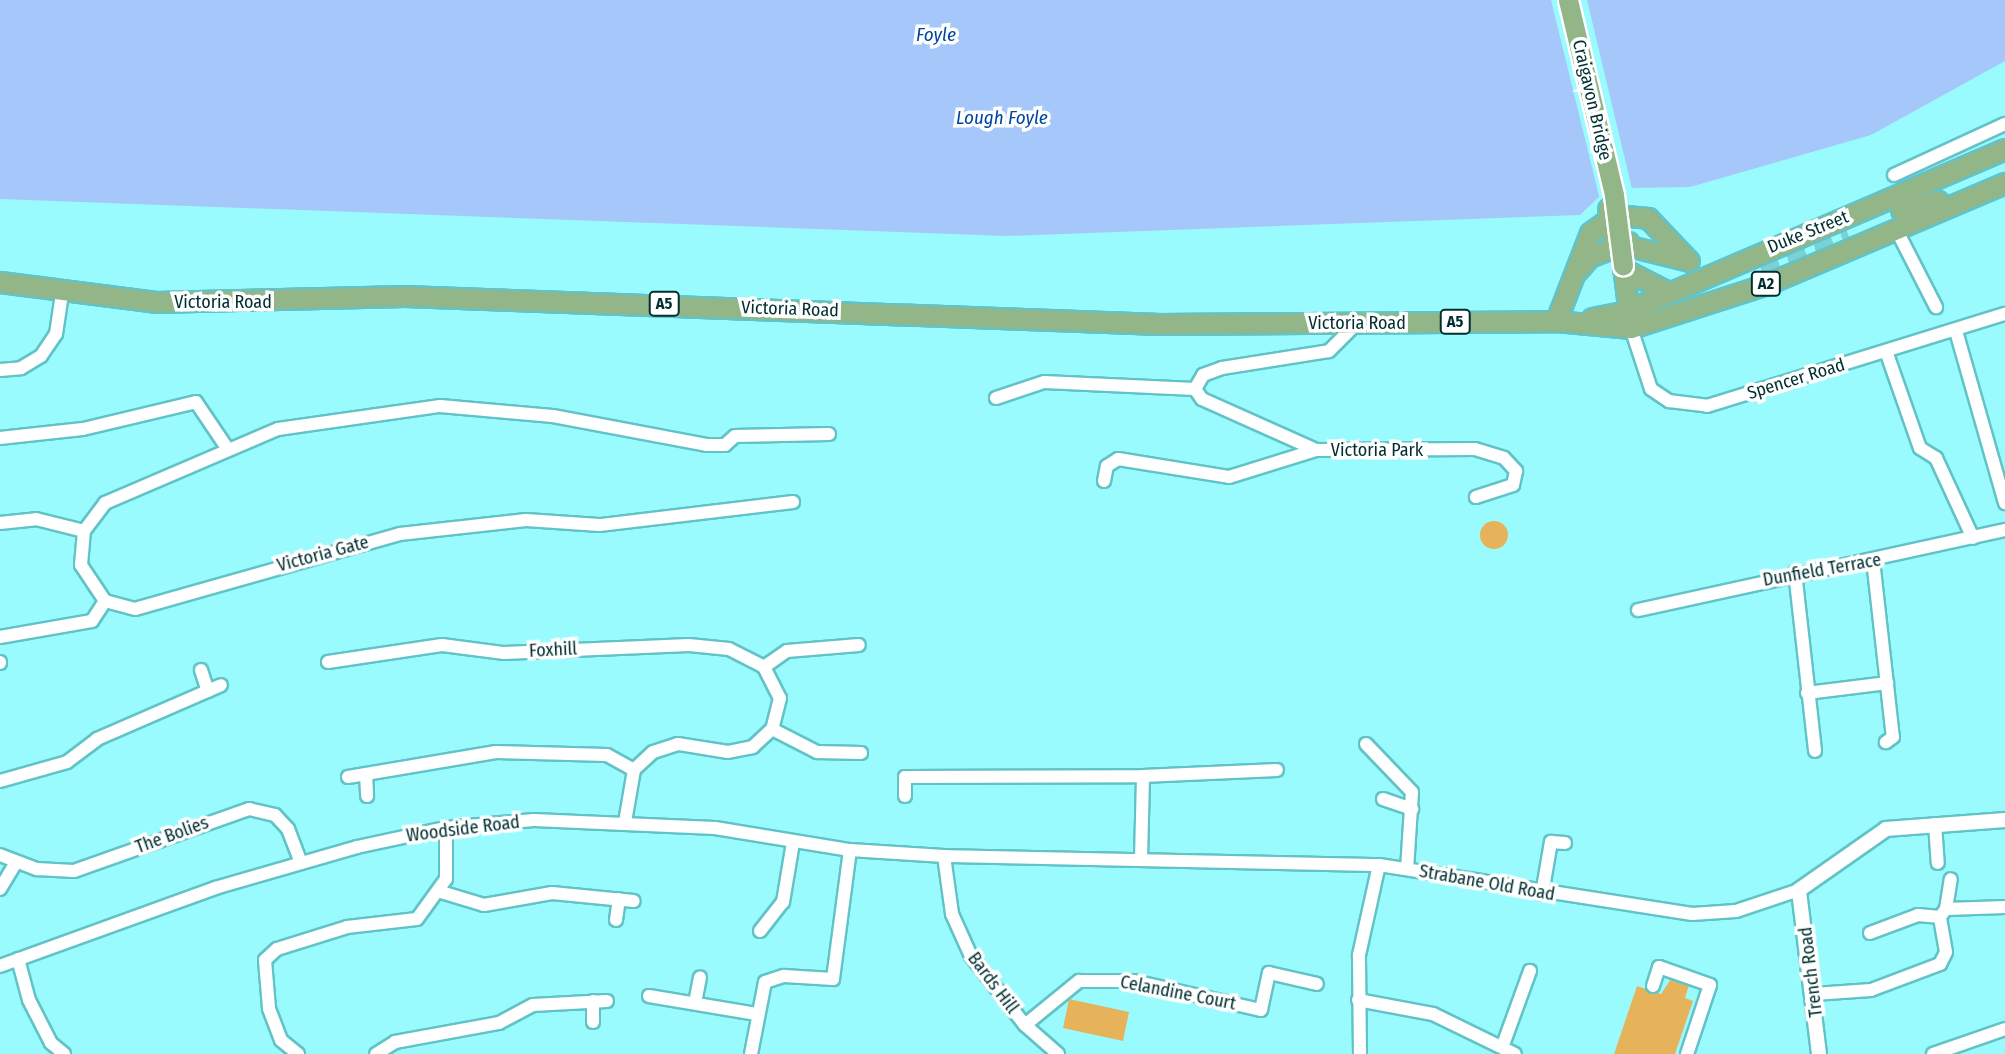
<!DOCTYPE html>
<style>
body{margin:0}
#map{position:relative;width:2005px;height:1054px;overflow:hidden;background:#9afbff;font-family:"Fira Sans Condensed",sans-serif}
div>[style]{position:absolute}
[style*='--x']{left:calc(var(--x)*1px);top:calc(var(--y)*1px);width:calc(var(--w)*1px);rotate:calc(var(--a)*1deg)}
.green>*{inset:0;background:#e6b25a}
.round{border-radius:50%}
.water>*{inset:0;background:#a6c7f9}
.pier>*{inset:0;background:#9afbff}
.trunk-tunnel>*{height:19px;margin-top:-9.5px;transform-origin:0;background:repeating-linear-gradient(90deg,#7bd2d6 0 19px,transparent 0 29px)}
.roads{filter:drop-shadow(2px 0 #62c3c7) drop-shadow(-2px 0 #62c3c7) drop-shadow(0 2px #62c3c7) drop-shadow(0 -2px #62c3c7)}
.minor>*{height:12px;margin:-6px;padding:0 6px;transform-origin:6px;border-radius:6px;background:#fff}
.tertiary>*{height:14px;margin:-7px;padding:0 7px;transform-origin:7px;border-radius:7px;background:#fff}
.trunk>*{height:19px;margin:-9.5px;padding:0 9.5px;transform-origin:9.5px;border-radius:9.5px;background:#92b688}
.bridges{filter:drop-shadow(2px 0 #fff) drop-shadow(-2px 0 #fff) drop-shadow(0 2px #fff) drop-shadow(0 -2px #fff)}
.trunk-bridge>*{height:19px;margin:-9.5px;padding:0 9.5px;transform-origin:9.5px;border-radius:9.5px;background:#92b688}
span{translate:-50% -50%;white-space:nowrap;text-align:center;line-height:1.15;-webkit-text-stroke:7px #fff;paint-order:stroke}
.shield-label span{padding:2px 5px;background:#fff;border:2px solid;border-radius:5px;-webkit-text-stroke-width:0}
.shield-label{font-size:16px;color:#012f30;font-weight:700}
.street-label{font-size:18px;color:#012f30}
.water-label{font-size:19px;color:#0045a1;font-style:italic}
</style>
<div id="map">
<div class="green">
<div class="round" style="left:1480px;top:521px;width:28px;height:28px"></div>
<div style="clip-path:polygon(1671px 979px,1690px 982px,1685px 998px,1693px 1001px,1675px 1054px,1614px 1054px,1637px 986px,1661px 994px)"></div>
<div style="clip-path:polygon(1069px 999px,1129px 1012px,1123px 1041px,1063px 1028px)"></div>
</div>
<div class="water">
<div style="clip-path:polygon(0 0,2005px 0,2005px 61px,1871px 135px,1690px 187px,1630px 188px,1600px 196px,1580px 215px,1006px 236px,0 199px)"></div>
</div>
<div class="pier">
<div style="clip-path:polygon(1551px 0,1587px 0,1633px 193px,1600px 200px)"></div>
</div>
<div class="trunk-tunnel">
<div style="--x:1759;--y:264;--w:94;--a:-20.6"></div>
</div>
<div class="roads">
<div class="minor">
<div style="--x:1894;--y:175;--w:122;--a:-24.7"></div>
<div style="--x:1896;--y:229;--w:88;--a:62.9"></div>
<div style="--x:1631;--y:328;--w:64;--a:71.8"></div>
<div style="--x:1651;--y:389;--w:22;--a:34"></div>
<div style="--x:1669;--y:401;--w:38;--a:7"></div>
<div style="--x:1707;--y:406;--w:312;--a:-17.2"></div>
<div style="--x:1956;--y:331;--w:179;--a:74.1"></div>
<div style="--x:1886;--y:351;--w:103;--a:70.7"></div>
<div style="--x:1920;--y:448;--w:19;--a:32"></div>
<div style="--x:1936;--y:458;--w:88;--a:65.2"></div>
<div style="--x:0;--y:370;--w:21;--a:-5"></div>
<div style="--x:21;--y:368;--w:23;--a:-31"></div>
<div style="--x:41;--y:356;--w:27;--a:-56"></div>
<div style="--x:56;--y:334;--w:40;--a:-81.5"></div>
<div style="--x:1195;--y:389;--w:12;--a:55"></div>
<div style="--x:1202;--y:399;--w:125;--a:24.1"></div>
<div style="--x:1316;--y:450;--w:159;--a:-0.4"></div>
<div style="--x:1475;--y:449;--w:30;--a:17"></div>
<div style="--x:1504;--y:458;--w:18;--a:47"></div>
<div style="--x:1516;--y:471;--w:14;--a:102"></div>
<div style="--x:1513;--y:485;--w:39;--a:162"></div>
<div style="--x:996;--y:398;--w:51;--a:-18.4"></div>
<div style="--x:1044;--y:382;--w:151;--a:2.7"></div>
<div style="--x:1195;--y:389;--w:16;--a:-60"></div>
<div style="--x:1203;--y:375;--w:20;--a:-20"></div>
<div style="--x:1222;--y:368;--w:108;--a:-9"></div>
<div style="--x:1329;--y:351;--w:40;--a:-45"></div>
<div style="--x:0;--y:438;--w:83;--a:-6.2"></div>
<div style="--x:83;--y:429;--w:116;--a:-13.4"></div>
<div style="--x:196;--y:402;--w:55;--a:56"></div>
<div style="--x:1104;--y:481;--w:15;--a:-79"></div>
<div style="--x:1107;--y:466;--w:13;--a:-32"></div>
<div style="--x:1118;--y:459;--w:112;--a:9.2"></div>
<div style="--x:1229;--y:477;--w:91;--a:-17.2"></div>
<div style="--x:793;--y:502;--w:195;--a:173.2"></div>
<div style="--x:599;--y:525;--w:73;--a:-176.1"></div>
<div style="--x:526;--y:520;--w:127;--a:173.7"></div>
<div style="--x:400;--y:534;--w:275;--a:164.2"></div>
<div style="--x:135;--y:609;--w:31;--a:-165"></div>
<div style="--x:105;--y:601;--w:43;--a:-123.7"></div>
<div style="--x:81;--y:565;--w:34;--a:-85"></div>
<div style="--x:84;--y:531;--w:35;--a:-53"></div>
<div style="--x:105;--y:503;--w:188;--a:-23.2"></div>
<div style="--x:278;--y:429;--w:164;--a:-8.1"></div>
<div style="--x:440;--y:406;--w:113;--a:5.1"></div>
<div style="--x:553;--y:416;--w:156;--a:10.7"></div>
<div style="--x:706;--y:445;--w:19;--a:0"></div>
<div style="--x:725;--y:445;--w:13;--a:-42"></div>
<div style="--x:735;--y:436;--w:94;--a:-1.2"></div>
<div style="--x:0;--y:523;--w:36;--a:-6"></div>
<div style="--x:36;--y:519;--w:49;--a:14"></div>
<div style="--x:1873;--y:560;--w:178;--a:83.6"></div>
<div style="--x:1893;--y:737;--w:9;--a:144"></div>
<div style="--x:1795;--y:572;--w:180;--a:83.6"></div>
<div style="--x:1638;--y:610;--w:376;--a:-12.3"></div>
<div style="--x:0;--y:637;--w:93;--a:-9.9"></div>
<div style="--x:92;--y:621;--w:24;--a:-57"></div>
<div style="--x:0;--y:662;--w:1;--a:90"></div>
<div style="--x:328;--y:662;--w:115;--a:-8.5"></div>
<div style="--x:442;--y:645;--w:63;--a:7.4"></div>
<div style="--x:504;--y:653;--w:185;--a:-2.5"></div>
<div style="--x:689;--y:645;--w:40;--a:5.7"></div>
<div style="--x:729;--y:649;--w:39;--a:27"></div>
<div style="--x:764;--y:667;--w:35;--a:63"></div>
<div style="--x:780;--y:698;--w:32;--a:104"></div>
<div style="--x:772;--y:729;--w:26;--a:137"></div>
<div style="--x:753;--y:747;--w:25;--a:169"></div>
<div style="--x:728;--y:752;--w:51;--a:-170.9"></div>
<div style="--x:678;--y:744;--w:26;--a:162"></div>
<div style="--x:653;--y:752;--w:26;--a:137"></div>
<div style="--x:634;--y:770;--w:53;--a:99.8"></div>
<div style="--x:764;--y:667;--w:28;--a:-35"></div>
<div style="--x:787;--y:651;--w:72;--a:-4.8"></div>
<div style="--x:201;--y:670;--w:22;--a:72"></div>
<div style="--x:1807;--y:693;--w:81;--a:-7.1"></div>
<div style="--x:772;--y:729;--w:51;--a:27.1"></div>
<div style="--x:817;--y:752;--w:44;--a:1.3"></div>
<div style="--x:1366;--y:744;--w:66;--a:46.2"></div>
<div style="--x:1412;--y:792;--w:77;--a:93.7"></div>
<div style="--x:366;--y:774;--w:22;--a:87"></div>
<div style="--x:348;--y:777;--w:150;--a:-9.6"></div>
<div style="--x:496;--y:752;--w:111;--a:1.5"></div>
<div style="--x:607;--y:755;--w:31;--a:29"></div>
<div style="--x:0;--y:781;--w:70;--a:-15.8"></div>
<div style="--x:67;--y:762;--w:38;--a:-37"></div>
<div style="--x:97;--y:739;--w:135;--a:-23.5"></div>
<div style="--x:905;--y:796;--w:19;--a:-90"></div>
<div style="--x:905;--y:777;--w:238;--a:-0.2"></div>
<div style="--x:1383;--y:799;--w:31;--a:19"></div>
<div style="--x:1935;--y:824;--w:39;--a:86"></div>
<div style="--x:0;--y:855;--w:40;--a:21"></div>
<div style="--x:37;--y:869;--w:37;--a:3"></div>
<div style="--x:74;--y:871;--w:186;--a:-19.5"></div>
<div style="--x:249;--y:809;--w:27;--a:13"></div>
<div style="--x:275;--y:815;--w:19;--a:47"></div>
<div style="--x:288;--y:829;--w:36;--a:69"></div>
<div style="--x:944;--y:856;--w:59;--a:82.1"></div>
<div style="--x:952;--y:914;--w:46;--a:65.7"></div>
<div style="--x:971;--y:956;--w:88;--a:52"></div>
<div style="--x:1025;--y:1025;--w:44;--a:41.3"></div>
<div style="--x:1141;--y:859;--w:83;--a:-88.6"></div>
<div style="--x:1143;--y:776;--w:134;--a:-2.6"></div>
<div style="--x:0;--y:889;--w:29;--a:-59"></div>
<div style="--x:441;--y:892;--w:45;--a:16.8"></div>
<div style="--x:484;--y:905;--w:69;--a:-10"></div>
<div style="--x:552;--y:893;--w:82;--a:5.6"></div>
<div style="--x:1542;--y:894;--w:53;--a:-80.2"></div>
<div style="--x:1551;--y:842;--w:14;--a:4"></div>
<div style="--x:1946;--y:909;--w:30;--a:-81"></div>
<div style="--x:616;--y:920;--w:21;--a:-82"></div>
<div style="--x:760;--y:931;--w:37;--a:-52"></div>
<div style="--x:783;--y:902;--w:61;--a:-80.5"></div>
<div style="--x:1870;--y:933;--w:51;--a:-20.6"></div>
<div style="--x:1918;--y:915;--w:22;--a:5"></div>
<div style="--x:1940;--y:917;--w:10;--a:-53"></div>
<div style="--x:1946;--y:909;--w:59;--a:-1.9"></div>
<div style="--x:18;--y:959;--w:42;--a:75"></div>
<div style="--x:29;--y:1000;--w:48;--a:62.9"></div>
<div style="--x:51;--y:1043;--w:17;--a:40"></div>
<div style="--x:0;--y:966;--w:229;--a:-19.9"></div>
<div style="--x:215;--y:888;--w:148;--a:-16.1"></div>
<div style="--x:357;--y:847;--w:91;--a:-12.1"></div>
<div style="--x:446;--y:828;--w:88;--a:-5.2"></div>
<div style="--x:534;--y:820;--w:181;--a:2.5"></div>
<div style="--x:715;--y:828;--w:137;--a:9.3"></div>
<div style="--x:850;--y:850;--w:94;--a:3.7"></div>
<div style="--x:944;--y:856;--w:435;--a:1.2"></div>
<div style="--x:1379;--y:865;--w:317;--a:8.9"></div>
<div style="--x:1692;--y:914;--w:44;--a:-3.9"></div>
<div style="--x:1736;--y:911;--w:66;--a:-18.4"></div>
<div style="--x:1653;--y:986;--w:20;--a:-72"></div>
<div style="--x:1659;--y:967;--w:54;--a:19.4"></div>
<div style="--x:1710;--y:985;--w:73;--a:108.4"></div>
<div style="--x:1814;--y:994;--w:57;--a:-4"></div>
<div style="--x:1871;--y:990;--w:74;--a:-20.6"></div>
<div style="--x:1940;--y:964;--w:13;--a:-63"></div>
<div style="--x:1946;--y:952;--w:36;--a:-100"></div>
<div style="--x:649;--y:996;--w:109;--a:9.5"></div>
<div style="--x:1358;--y:1000;--w:76;--a:10.6"></div>
<div style="--x:1433;--y:1014;--w:91;--a:26"></div>
<div style="--x:593;--y:1001;--w:21;--a:90"></div>
<div style="--x:695;--y:1003;--w:26;--a:-79"></div>
<div style="--x:1025;--y:1025;--w:70;--a:-39.2"></div>
<div style="--x:1079;--y:981;--w:55;--a:0"></div>
<div style="--x:1134;--y:981;--w:130;--a:12.9"></div>
<div style="--x:1261;--y:1010;--w:38;--a:-78"></div>
<div style="--x:1269;--y:973;--w:49;--a:12.9"></div>
<div style="--x:1503;--y:1045;--w:79;--a:-70"></div>
<div style="--x:298;--y:1054;--w:22;--a:-141"></div>
<div style="--x:281;--y:1040;--w:34;--a:-111"></div>
<div style="--x:269;--y:1008;--w:48;--a:-94.8"></div>
<div style="--x:265;--y:960;--w:16;--a:-43"></div>
<div style="--x:277;--y:949;--w:73;--a:-17.4"></div>
<div style="--x:347;--y:927;--w:70;--a:-6.5"></div>
<div style="--x:417;--y:919;--w:49;--a:-54.1"></div>
<div style="--x:446;--y:879;--w:51;--a:-90"></div>
<div style="--x:376;--y:1054;--w:22;--a:-32"></div>
<div style="--x:395;--y:1042;--w:106;--a:-10.4"></div>
<div style="--x:499;--y:1023;--w:38;--a:-28"></div>
<div style="--x:533;--y:1005;--w:74;--a:-3.1"></div>
<div style="--x:751;--y:1054;--w:73;--a:-79"></div>
<div style="--x:765;--y:982;--w:20;--a:-18"></div>
<div style="--x:784;--y:976;--w:49;--a:3.5"></div>
<div style="--x:833;--y:979;--w:130;--a:-82.5"></div>
<div style="--x:1360;--y:1054;--w:99;--a:-90.6"></div>
<div style="--x:1359;--y:955;--w:92;--a:-77.5"></div>
<div style="--x:1933;--y:1054;--w:76;--a:-19.1"></div>
</div>
<div class="tertiary">
<div style="--x:1819;--y:1054;--w:165;--a:-97"></div>
<div style="--x:1799;--y:890;--w:106;--a:-35"></div>
<div style="--x:1886;--y:829;--w:119;--a:-4.3"></div>
</div>
<div class="trunk">
<div style="--x:1608;--y:209;--w:33;--a:81"></div>
<div style="--x:1613;--y:242;--w:78;--a:14"></div>
<div style="--x:1901;--y:210;--w:38;--a:-14"></div>
<div style="--x:1623;--y:265;--w:58;--a:83.1"></div>
<div style="--x:1623;--y:269;--w:46;--a:27.1"></div>
<div style="--x:1577;--y:271;--w:18;--a:-49"></div>
<div style="--x:1589;--y:257;--w:42;--a:-21"></div>
<div style="--x:0;--y:282;--w:157;--a:7.3"></div>
<div style="--x:156;--y:302;--w:249;--a:-1.4"></div>
<div style="--x:405;--y:296;--w:755;--a:2.13"></div>
<div style="--x:1159;--y:324;--w:397;--a:-0.4"></div>
<div style="--x:1556;--y:321;--w:75;--a:5.3"></div>
<div style="--x:1631;--y:328;--w:143;--a:-17.9"></div>
<div style="--x:1767;--y:284;--w:259;--a:-23"></div>
<div style="--x:1592;--y:318;--w:36;--a:-11"></div>
<div style="--x:1627;--y:311;--w:411;--a:-23.2"></div>
<div style="--x:1556;--y:321;--w:94;--a:-68.9"></div>
<div style="--x:1590;--y:233;--w:31;--a:-36"></div>
<div style="--x:1615;--y:215;--w:33;--a:5"></div>
<div style="--x:1648;--y:218;--w:59;--a:46.4"></div>
</div>
</div>
<div class="bridges">
<div class="trunk-bridge">
<div style="--x:1568;--y:0;--w:200;--a:76.7"></div>
<div style="--x:1614;--y:195;--w:71;--a:82.7"></div>
</div>
</div>
<div class="shield-label">
<span style="left:1766px;top:284px">A2</span>
<span style="left:664px;top:304px">A5</span>
<span style="left:1455px;top:322px">A5</span>
</div>
<div class="street-label">
<span style="left:1592px;top:100px;rotate:77deg">Craigavon Bridge</span>
<span style="left:1808px;top:232px;rotate:-22deg">Duke Street</span>
<span style="left:223px;top:302px">Victoria Road</span>
<span style="left:790px;top:309px;rotate:2deg">Victoria Road</span>
<span style="left:1357px;top:323px">Victoria Road</span>
<span style="left:1796px;top:379px;rotate:-17deg">Spencer Road</span>
<span style="left:1377px;top:450px">Victoria Park</span>
<span style="left:323px;top:554px;rotate:-15deg">Victoria Gate</span>
<span style="left:1822px;top:570px;rotate:-10deg">Dunfield Terrace</span>
<span style="left:553px;top:650px;rotate:-3deg">Foxhill</span>
<span style="left:463px;top:829px;rotate:-7deg">Woodside Road</span>
<span style="left:172px;top:835px;rotate:-20deg">The Bolies</span>
<span style="left:1487px;top:883px;rotate:10deg">Strabane Old Road</span>
<span style="left:1811px;top:972px;rotate:-97deg">Trench Road</span>
<span style="left:993px;top:983px;rotate:53deg">Bards Hill</span>
<span style="left:1178px;top:993px;rotate:11deg">Celandine Court</span>
</div>
<div class="water-label">
<span style="left:936px;top:35px">Foyle</span>
<span style="left:1002px;top:118px">Lough Foyle</span>
</div>
</div>
